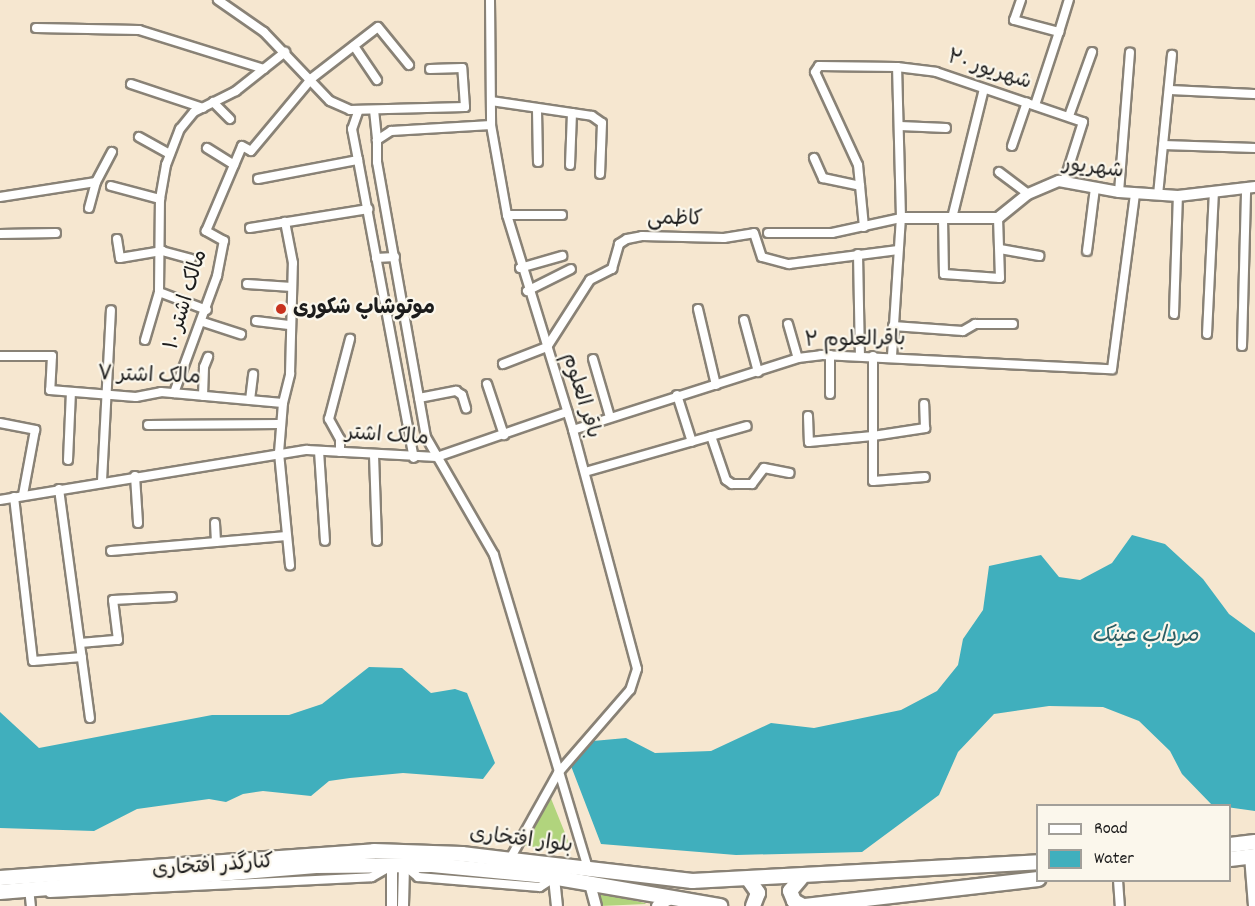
<!DOCTYPE html>
<meta charset="utf-8">
<style>
body{margin:0}
#map{position:relative;width:1255px;height:906px;overflow:hidden;background:#f6e7d0;font-family:Dekko,"Playpen Sans Arabic",sans-serif}
div>[style]{position:absolute}
[style*='--x']{left:calc(var(--x)*1px);top:calc(var(--y)*1px);width:calc(var(--w)*1px);rotate:calc(var(--a)*1deg)}
.green>*{inset:0;background:#b1d47d}
.water>*{inset:0;background:#40afbd}
.roads{filter:drop-shadow(2px 0 #898276) drop-shadow(-2px 0 #898276) drop-shadow(0 2px #898276) drop-shadow(0 -2px #898276)}
.street>*{height:8px;margin:-4px;padding:0 4px;transform-origin:4px;border-radius:4px;background:#fff}
.secondary>*{height:10px;margin:-5px;padding:0 5px;transform-origin:5px;border-radius:5px;background:#fff}
.highway>*{height:14px;margin:-7px;padding:0 7px;transform-origin:7px;border-radius:7px;background:#fff}
.dots>*{width:16px;height:16px;translate:-50% -50%;box-sizing:border-box;border:3px solid #fbf7ec;border-radius:50%}
span{translate:-50% -50%;white-space:nowrap;text-align:center;line-height:1.15;-webkit-text-stroke:4.5px #fbf7ec;paint-order:stroke}
.street-label{font-size:21px;color:#1c1c1c}
.poi-label{font-size:21px;color:#1c1c1c;font-weight:700}
.left{translate:0 -50%;text-align:left}
.water-label{font-size:22px;color:#2c5e64;font-style:italic}
.legend{position:absolute;left:1036px;top:804px;width:195px;height:78px;box-sizing:border-box;background:#fbf7ec;border:2px solid #a29f99;margin:0;padding:8px 10px;list-style:none;font-size:18px;color:#1c1c1c}
.legend li{display:flex;align-items:center;gap:12px;height:30px}
.legend b{width:30px;border:2px solid #a29f99}
</style>
<div id="map">
<div class="green">
<div style="clip-path:polygon(550px 796px,569px 843px,554px 844px,553px 849px,525px 846px)"></div>
<div style="clip-path:polygon(600px 893px,645px 903px,646px 904px,600px 906px)"></div>
</div>
<div class="water">
<div style="clip-path:polygon(1132px 535px,1165px 544px,1203px 579px,1229px 614px,1255px 633px,1255px 811px,1212px 805px,1182px 774px,1170px 751px,1139px 721px,1103px 707px,1049px 706px,994px 714px,958px 752px,939px 795px,862px 852px,736px 855px,601px 844px,571px 766px,593px 741px,626px 738px,655px 753px,711px 751px,771px 723px,814px 728px,901px 710px,937px 691px,958px 665px,963px 639px,983px 610px,989px 566px,1041px 555px,1059px 577px,1080px 580px,1112px 563px)"></div>
<div style="clip-path:polygon(369px 667px,402px 668px,431px 693px,455px 689px,467px 693px,495px 763px,483px 779px,403px 773px,350px 778px,329px 781px,311px 796px,263px 791px,243px 794px,226px 802px,209px 799px,137px 809px,94px 831px,0 828px,0 712px,39px 748px,212px 715px,289px 715px,322px 704px)"></div>
</div>
<div class="roads">
<div class="street">
<div style="--x:218;--y:0;--w:56;--a:34.8"></div>
<div style="--x:264;--y:32;--w:95;--a:46.3"></div>
<div style="--x:330;--y:101;--w:22;--a:24"></div>
<div style="--x:350;--y:110;--w:115;--a:-1.5"></div>
<div style="--x:465;--y:107;--w:39;--a:-94"></div>
<div style="--x:462;--y:68;--w:32;--a:178"></div>
<div style="--x:490;--y:0;--w:125;--a:89.5"></div>
<div style="--x:491;--y:125;--w:91;--a:79.9"></div>
<div style="--x:507;--y:215;--w:225;--a:72.9"></div>
<div style="--x:573;--y:430;--w:247;--a:75"></div>
<div style="--x:637;--y:669;--w:22;--a:108"></div>
<div style="--x:630;--y:690;--w:110;--a:130.9"></div>
<div style="--x:558;--y:773;--w:98;--a:119.2"></div>
<div style="--x:1021;--y:0;--w:21;--a:109"></div>
<div style="--x:1014;--y:20;--w:47;--a:14.9"></div>
<div style="--x:1059;--y:32;--w:77;--a:108.2"></div>
<div style="--x:36;--y:28;--w:103;--a:1.1"></div>
<div style="--x:139;--y:30;--w:131;--a:17.3"></div>
<div style="--x:1059;--y:32;--w:34;--a:-73"></div>
<div style="--x:354;--y:46;--w:41;--a:55.9"></div>
<div style="--x:131;--y:84;--w:76;--a:18.4"></div>
<div style="--x:1169;--y:90;--w:86;--a:2.7"></div>
<div style="--x:491;--y:101;--w:102;--a:8.4"></div>
<div style="--x:592;--y:116;--w:12;--a:35"></div>
<div style="--x:602;--y:123;--w:51;--a:92.2"></div>
<div style="--x:213;--y:102;--w:24;--a:45"></div>
<div style="--x:374;--y:110;--w:30;--a:84"></div>
<div style="--x:537;--y:110;--w:52;--a:88.9"></div>
<div style="--x:358;--y:112;--w:18;--a:109"></div>
<div style="--x:352;--y:129;--w:32;--a:79"></div>
<div style="--x:358;--y:160;--w:303;--a:79.4"></div>
<div style="--x:1069;--y:116;--w:68;--a:-70.2"></div>
<div style="--x:491;--y:125;--w:100;--a:176.6"></div>
<div style="--x:391;--y:131;--w:17;--a:147"></div>
<div style="--x:377;--y:140;--w:22;--a:90"></div>
<div style="--x:377;--y:162;--w:279;--a:79.9"></div>
<div style="--x:426;--y:437;--w:136;--a:60"></div>
<div style="--x:494;--y:555;--w:330;--a:73.3"></div>
<div style="--x:900;--y:126;--w:46;--a:2.5"></div>
<div style="--x:139;--y:137;--w:35;--a:29"></div>
<div style="--x:1163;--y:145;--w:92;--a:1.9"></div>
<div style="--x:1012;--y:146;--w:46;--a:-71.2"></div>
<div style="--x:207;--y:148;--w:32;--a:32"></div>
<div style="--x:814;--y:158;--w:22;--a:66"></div>
<div style="--x:823;--y:178;--w:38;--a:12"></div>
<div style="--x:570;--y:165;--w:52;--a:-87.8"></div>
<div style="--x:999;--y:172;--w:36;--a:37"></div>
<div style="--x:258;--y:179;--w:102;--a:-10.8"></div>
<div style="--x:111;--y:186;--w:51;--a:14.9"></div>
<div style="--x:1119;--y:192;--w:140;--a:-85.5"></div>
<div style="--x:1158;--y:195;--w:141;--a:-84.3"></div>
<div style="--x:0;--y:197;--w:97;--a:-8.9"></div>
<div style="--x:89;--y:208;--w:27;--a:-75"></div>
<div style="--x:96;--y:182;--w:34;--a:-62"></div>
<div style="--x:507;--y:215;--w:55;--a:0"></div>
<div style="--x:943;--y:218;--w:56;--a:89"></div>
<div style="--x:944;--y:274;--w:56;--a:4.1"></div>
<div style="--x:1000;--y:278;--w:60;--a:-91.9"></div>
<div style="--x:952;--y:218;--w:133;--a:-76.1"></div>
<div style="--x:864;--y:227;--w:62;--a:-95.5"></div>
<div style="--x:858;--y:165;--w:102;--a:-114.8"></div>
<div style="--x:815;--y:72;--w:7;--a:-56"></div>
<div style="--x:819;--y:66;--w:78;--a:0.7"></div>
<div style="--x:897;--y:67;--w:39;--a:7"></div>
<div style="--x:936;--y:72;--w:155;--a:18.8"></div>
<div style="--x:1083;--y:122;--w:63;--a:107.6"></div>
<div style="--x:250;--y:228;--w:120;--a:-9.1"></div>
<div style="--x:768;--y:233;--w:64;--a:0"></div>
<div style="--x:832;--y:233;--w:71;--a:-12.3"></div>
<div style="--x:0;--y:234;--w:56;--a:-1"></div>
<div style="--x:117;--y:239;--w:19;--a:81"></div>
<div style="--x:120;--y:258;--w:43;--a:-9.5"></div>
<div style="--x:162;--y:251;--w:30;--a:15"></div>
<div style="--x:1000;--y:249;--w:40;--a:10"></div>
<div style="--x:1087;--y:251;--w:64;--a:-82.8"></div>
<div style="--x:858;--y:254;--w:102;--a:88.9"></div>
<div style="--x:376;--y:258;--w:19;--a:-3"></div>
<div style="--x:520;--y:268;--w:44;--a:-15.9"></div>
<div style="--x:247;--y:284;--w:45;--a:3.8"></div>
<div style="--x:527;--y:291;--w:49;--a:-26.6"></div>
<div style="--x:159;--y:292;--w:51;--a:20.6"></div>
<div style="--x:698;--y:309;--w:78;--a:76.7"></div>
<div style="--x:1174;--y:314;--w:118;--a:-88.1"></div>
<div style="--x:744;--y:320;--w:54;--a:74.9"></div>
<div style="--x:256;--y:321;--w:35;--a:7"></div>
<div style="--x:203;--y:322;--w:40;--a:18"></div>
<div style="--x:788;--y:324;--w:35;--a:74"></div>
<div style="--x:893;--y:326;--w:70;--a:4.1"></div>
<div style="--x:963;--y:331;--w:14;--a:-30"></div>
<div style="--x:975;--y:324;--w:38;--a:0"></div>
<div style="--x:1207;--y:334;--w:142;--a:-87.2"></div>
<div style="--x:145;--y:340;--w:50;--a:-73.7"></div>
<div style="--x:159;--y:292;--w:93;--a:-89.4"></div>
<div style="--x:160;--y:199;--w:35;--a:-80"></div>
<div style="--x:166;--y:165;--w:39;--a:-69"></div>
<div style="--x:180;--y:129;--w:22;--a:-51"></div>
<div style="--x:194;--y:112;--w:47;--a:-26.6"></div>
<div style="--x:236;--y:91;--w:63;--a:-38.5"></div>
<div style="--x:1242;--y:346;--w:158;--a:-88.5"></div>
<div style="--x:0;--y:356;--w:52;--a:0"></div>
<div style="--x:52;--y:356;--w:34;--a:93"></div>
<div style="--x:50;--y:390;--w:86;--a:4.7"></div>
<div style="--x:136;--y:397;--w:25;--a:-11"></div>
<div style="--x:161;--y:392;--w:122;--a:5.2"></div>
<div style="--x:283;--y:403;--w:50;--a:94.6"></div>
<div style="--x:279;--y:453;--w:113;--a:84.4"></div>
<div style="--x:873;--y:356;--w:125;--a:90"></div>
<div style="--x:873;--y:481;--w:52;--a:-4.4"></div>
<div style="--x:892;--y:356;--w:138;--a:-86.3"></div>
<div style="--x:901;--y:218;--w:151;--a:-91.5"></div>
<div style="--x:593;--y:359;--w:60;--a:73.7"></div>
<div style="--x:503;--y:364;--w:47;--a:-21.1"></div>
<div style="--x:547;--y:347;--w:80;--a:-57.3"></div>
<div style="--x:590;--y:280;--w:25;--a:-27"></div>
<div style="--x:612;--y:269;--w:26;--a:-74"></div>
<div style="--x:619;--y:244;--w:9;--a:-32"></div>
<div style="--x:627;--y:239;--w:15;--a:-11"></div>
<div style="--x:642;--y:236;--w:82;--a:1.4"></div>
<div style="--x:724;--y:238;--w:30;--a:-9"></div>
<div style="--x:754;--y:233;--w:25;--a:72"></div>
<div style="--x:762;--y:257;--w:28;--a:15"></div>
<div style="--x:789;--y:264;--w:110;--a:-7.3"></div>
<div style="--x:487;--y:384;--w:54;--a:71.6"></div>
<div style="--x:174;--y:393;--w:125;--a:-69.8"></div>
<div style="--x:217;--y:276;--w:36;--a:-79"></div>
<div style="--x:224;--y:241;--w:21;--a:-151"></div>
<div style="--x:206;--y:231;--w:92;--a:-67"></div>
<div style="--x:242;--y:146;--w:10;--a:29"></div>
<div style="--x:251;--y:151;--w:95;--a:-50.1"></div>
<div style="--x:312;--y:78;--w:83;--a:-37.7"></div>
<div style="--x:378;--y:27;--w:49;--a:50.8"></div>
<div style="--x:830;--y:394;--w:39;--a:-90"></div>
<div style="--x:677;--y:395;--w:49;--a:72.3"></div>
<div style="--x:203;--y:396;--w:29;--a:-88"></div>
<div style="--x:204;--y:367;--w:11;--a:-68"></div>
<div style="--x:419;--y:398;--w:38;--a:-11"></div>
<div style="--x:456;--y:391;--w:7;--a:34"></div>
<div style="--x:462;--y:395;--w:14;--a:73"></div>
<div style="--x:250;--y:400;--w:26;--a:-83"></div>
<div style="--x:283;--y:403;--w:30;--a:-76"></div>
<div style="--x:290;--y:374;--w:111;--a:-88.5"></div>
<div style="--x:293;--y:263;--w:42;--a:-101"></div>
<div style="--x:808;--y:416;--w:26;--a:88"></div>
<div style="--x:809;--y:442;--w:64;--a:-5.4"></div>
<div style="--x:873;--y:436;--w:53;--a:-8.7"></div>
<div style="--x:925;--y:428;--w:24;--a:-92"></div>
<div style="--x:0;--y:423;--w:36;--a:11"></div>
<div style="--x:35;--y:430;--w:66;--a:100.5"></div>
<div style="--x:148;--y:425;--w:132;--a:-0.4"></div>
<div style="--x:573;--y:430;--w:236;--a:-17.7"></div>
<div style="--x:798;--y:358;--w:23;--a:-7"></div>
<div style="--x:821;--y:355;--w:291;--a:2.8"></div>
<div style="--x:1112;--y:369;--w:177;--a:-82.5"></div>
<div style="--x:711;--y:436;--w:46;--a:71.2"></div>
<div style="--x:726;--y:480;--w:7;--a:34"></div>
<div style="--x:732;--y:484;--w:20;--a:0"></div>
<div style="--x:752;--y:484;--w:20;--a:-53"></div>
<div style="--x:764;--y:468;--w:26;--a:11"></div>
<div style="--x:319;--y:451;--w:90;--a:86.2"></div>
<div style="--x:340;--y:452;--w:13;--a:-90"></div>
<div style="--x:340;--y:439;--w:23;--a:-119"></div>
<div style="--x:329;--y:419;--w:83;--a:-75.3"></div>
<div style="--x:374;--y:455;--w:86;--a:88"></div>
<div style="--x:68;--y:460;--w:68;--a:-87.5"></div>
<div style="--x:585;--y:472;--w:168;--a:-15.9"></div>
<div style="--x:135;--y:476;--w:47;--a:86.3"></div>
<div style="--x:102;--y:481;--w:171;--a:-87"></div>
<div style="--x:59;--y:489;--w:231;--a:82.3"></div>
<div style="--x:14;--y:497;--w:165;--a:83.4"></div>
<div style="--x:33;--y:661;--w:49;--a:-4.7"></div>
<div style="--x:0;--y:500;--w:311;--a:-9.3"></div>
<div style="--x:307;--y:450;--w:130;--a:3.1"></div>
<div style="--x:437;--y:457;--w:138;--a:-19.1"></div>
<div style="--x:215;--y:523;--w:19;--a:87"></div>
<div style="--x:111;--y:551;--w:176;--a:-4.9"></div>
<div style="--x:80;--y:643;--w:38;--a:-5"></div>
<div style="--x:118;--y:640;--w:40;--a:-97.1"></div>
<div style="--x:113;--y:600;--w:59;--a:-2.9"></div>
<div style="--x:405;--y:866;--w:17;--a:40"></div>
<div style="--x:418;--y:877;--w:122;--a:4.7"></div>
<div style="--x:540;--y:887;--w:17;--a:-33"></div>
<div style="--x:1118;--y:880;--w:26;--a:86"></div>
<div style="--x:29;--y:888;--w:18;--a:84"></div>
<div style="--x:50;--y:893;--w:322;--a:-2.8"></div>
<div style="--x:372;--y:877;--w:20;--a:-30"></div>
</div>
<div class="secondary">
<div style="--x:901;--y:218;--w:97;--a:0"></div>
<div style="--x:998;--y:218;--w:38;--a:-39"></div>
<div style="--x:1028;--y:194;--w:34;--a:-23"></div>
<div style="--x:1059;--y:181;--w:61;--a:10.4"></div>
<div style="--x:1119;--y:192;--w:59;--a:3.9"></div>
<div style="--x:1178;--y:196;--w:78;--a:-6.7"></div>
<div style="--x:1250;--y:856;--w:50;--a:85.4"></div>
<div style="--x:554;--y:878;--w:28;--a:84"></div>
<div style="--x:590;--y:884;--w:23;--a:75"></div>
<div style="--x:392;--y:906;--w:41;--a:-90"></div>
<div style="--x:403;--y:906;--w:41;--a:-88.6"></div>
<div style="--x:657;--y:906;--w:13;--a:-27"></div>
</div>
<div class="highway">
<div style="--x:1230;--y:845;--w:25;--a:-7"></div>
<div style="--x:1230;--y:859;--w:25;--a:-7"></div>
<div style="--x:0;--y:878;--w:375;--a:-4.1"></div>
<div style="--x:374;--y:851;--w:88;--a:2"></div>
<div style="--x:462;--y:854;--w:232;--a:6.7"></div>
<div style="--x:692;--y:881;--w:347;--a:-3.1"></div>
<div style="--x:801;--y:878;--w:17;--a:130"></div>
<div style="--x:790;--y:891;--w:11;--a:68"></div>
<div style="--x:794;--y:901;--w:10;--a:29"></div>
<div style="--x:749;--y:880;--w:16;--a:55"></div>
<div style="--x:758;--y:893;--w:14;--a:111"></div>
<div style="--x:0;--y:892;--w:317;--a:-4.7"></div>
<div style="--x:316;--y:866;--w:116;--a:-0.5"></div>
<div style="--x:432;--y:865;--w:115;--a:5.5"></div>
<div style="--x:546;--y:876;--w:177;--a:9.8"></div>
<div style="--x:805;--y:906;--w:235;--a:-6.6"></div>
</div>
</div>
<div class="dots">
<div style="left:281px;top:309px;background:#c8321e"></div>
</div>
<div class="street-label">
<span style="left:989px;top:71px;rotate:18deg">شهریور ۲۰</span>
<span style="left:1093px;top:169px;rotate:7deg">شهریور</span>
<span style="left:675px;top:220px;rotate:1deg">کاظمی</span>
<span style="left:187px;top:300px;rotate:-73deg">مالک اشتر ۱۰</span>
<span style="left:855px;top:341px;rotate:-1deg">باقرالعلوم ۲</span>
<span style="left:149px;top:377px;rotate:2deg">مالک اشتر ۷</span>
<span style="left:580px;top:396px;rotate:73deg">باقر العلوم</span>
<span style="left:387px;top:437px;rotate:4deg">مالک اشتر</span>
<span style="left:521px;top:841px;rotate:7deg">بلوار افتخاری</span>
<span style="left:213px;top:867px;rotate:-4deg">کنارگذر افتخاری</span>
</div>
<div class="poi-label">
<span class="left" style="left:293px;top:309px">موتوشاپ شکوری</span>
</div>
<div class="water-label">
<span style="left:1145px;top:637px">مرداب عینک</span>
</div>
<ul class="legend">
<li><b style="height:8px;background:#fff"></b>Road</li>
<li><b style="height:16px;background:#40afbd"></b>Water</li>
</ul>
</div>
